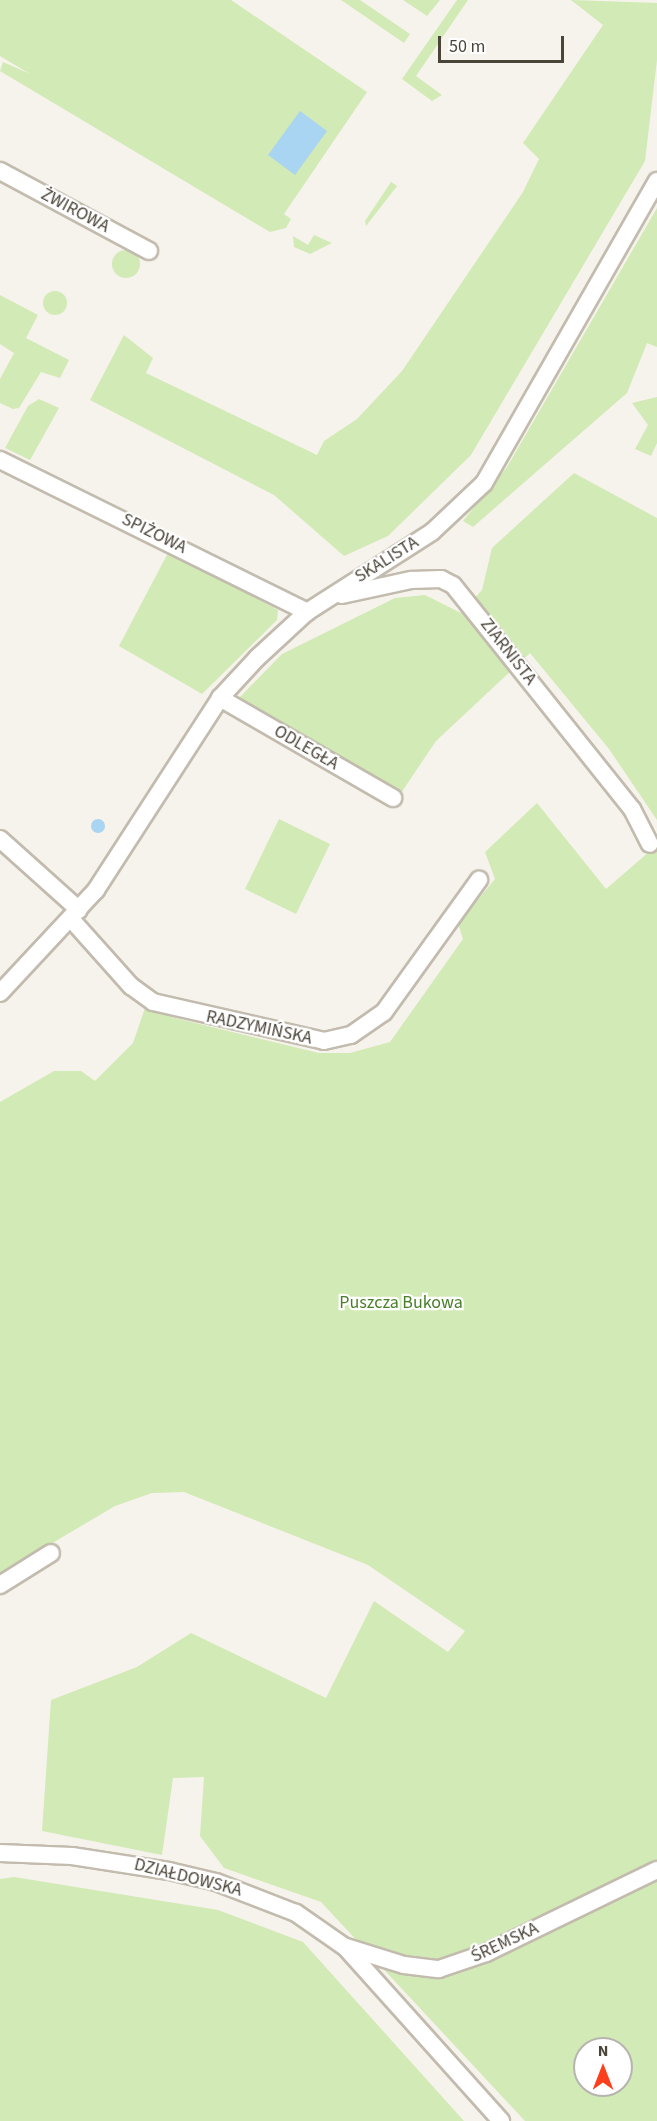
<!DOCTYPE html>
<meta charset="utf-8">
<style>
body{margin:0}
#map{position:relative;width:657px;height:2121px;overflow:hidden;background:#f6f3ec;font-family:"Source Sans 3",sans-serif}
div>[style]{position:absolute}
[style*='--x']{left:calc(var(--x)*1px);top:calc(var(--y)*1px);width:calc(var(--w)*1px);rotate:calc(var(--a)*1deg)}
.green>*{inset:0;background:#d2eab5}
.round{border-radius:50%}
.water>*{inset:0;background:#a9d4f2}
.roads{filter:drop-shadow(2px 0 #c2bbae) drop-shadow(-2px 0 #c2bbae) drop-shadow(0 2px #c2bbae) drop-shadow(0 -2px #c2bbae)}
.minor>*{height:16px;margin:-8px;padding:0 8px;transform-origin:8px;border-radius:8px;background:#fff}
span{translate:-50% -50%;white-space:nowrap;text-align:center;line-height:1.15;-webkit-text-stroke:4.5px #fff;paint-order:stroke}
.street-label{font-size:18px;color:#4b4439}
.park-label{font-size:18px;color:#4a7f2a}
.north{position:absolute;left:573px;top:2037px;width:60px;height:60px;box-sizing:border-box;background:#fff;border:2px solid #b7b4b0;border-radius:50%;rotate:0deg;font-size:16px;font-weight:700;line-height:24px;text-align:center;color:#4b4439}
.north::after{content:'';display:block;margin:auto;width:21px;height:27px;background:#fc3f1d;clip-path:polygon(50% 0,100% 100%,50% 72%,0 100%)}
.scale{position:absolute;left:438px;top:36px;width:126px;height:27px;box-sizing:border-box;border:3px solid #4b4439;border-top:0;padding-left:8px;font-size:18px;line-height:21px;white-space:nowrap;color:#4b4439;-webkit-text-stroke:4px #fff;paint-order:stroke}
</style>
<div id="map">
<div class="green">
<div style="clip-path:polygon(0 0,231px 0,367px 92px,284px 214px,291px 219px,286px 228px,270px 232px,0 71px,3px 62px,30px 74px,0 56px)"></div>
<div style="clip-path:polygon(341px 0,360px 0,410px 34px,404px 43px)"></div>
<div style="clip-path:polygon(403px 0,440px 0,427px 16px)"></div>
<div style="clip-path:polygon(457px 0,468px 0,416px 76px,442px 95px,432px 101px,402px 79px)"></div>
<div style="clip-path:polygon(571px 0,657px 3px,657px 60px,645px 161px,471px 455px,388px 536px,344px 556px,274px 495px,90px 400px,124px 335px,153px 358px,146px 373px,317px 455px,324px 441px,357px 419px,402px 371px,523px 192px,539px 159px,523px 143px,603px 25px)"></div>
<div style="clip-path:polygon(391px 182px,397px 186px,366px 226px,365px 221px)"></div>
<div style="clip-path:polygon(657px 208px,657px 347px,647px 343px,627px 393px,473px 527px,463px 521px,507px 467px)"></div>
<div style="clip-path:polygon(314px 235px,332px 243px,310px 254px,294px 247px,293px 236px,308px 245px)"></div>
<div class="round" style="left:112px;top:250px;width:28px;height:28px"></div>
<div class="round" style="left:43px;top:291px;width:24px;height:24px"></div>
<div style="clip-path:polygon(0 295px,38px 315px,26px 338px,69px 360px,60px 378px,41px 372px,19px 408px,13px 409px,0 403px,0 379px,14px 353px,0 344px)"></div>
<div style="clip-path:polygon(657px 397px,657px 443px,651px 456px,635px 449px,648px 425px,632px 403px)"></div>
<div style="clip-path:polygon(39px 399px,59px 408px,30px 460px,5px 448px,28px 406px)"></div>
<div style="clip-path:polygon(574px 473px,657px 518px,657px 820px,609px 749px,530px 653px,436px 741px,399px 796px,238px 699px,282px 654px,395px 598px,425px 595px,461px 613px,482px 590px,492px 548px)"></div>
<div style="clip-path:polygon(169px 551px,278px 610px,277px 620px,202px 694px,119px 646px)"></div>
<div style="clip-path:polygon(evenodd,537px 803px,606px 889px,657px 845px,657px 2121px,525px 2121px,321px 1902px,224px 1868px,200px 1836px,204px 1777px,173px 1778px,162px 1855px,42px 1831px,51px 1700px,137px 1667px,191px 1633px,326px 1698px,374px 1601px,448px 1652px,465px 1631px,368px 1565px,184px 1492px,152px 1493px,115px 1506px,0 1574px,0 1102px,54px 1071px,81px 1071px,95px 1081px,133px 1043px,146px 1005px,175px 1018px,319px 1053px,350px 1053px,390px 1042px,463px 939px,458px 924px,495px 879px,485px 852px,537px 803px,585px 2049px,621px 2049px,621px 2085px,585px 2085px,585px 2049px)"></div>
<div style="clip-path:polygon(279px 819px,330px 844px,296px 914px,245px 889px)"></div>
<div style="clip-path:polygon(14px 1877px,218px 1910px,303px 1942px,464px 2121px,0 2121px,0 1879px)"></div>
</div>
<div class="water">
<div style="clip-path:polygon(300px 111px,327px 131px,295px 175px,268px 155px)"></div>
<div class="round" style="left:91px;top:819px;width:14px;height:14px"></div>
</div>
<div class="roads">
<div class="minor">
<div style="--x:0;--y:171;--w:169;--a:28.2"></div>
<div style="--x:0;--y:460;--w:343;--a:26.3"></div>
<div style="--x:342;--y:595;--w:71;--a:-12.3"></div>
<div style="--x:411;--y:580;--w:30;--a:-2"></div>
<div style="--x:441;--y:579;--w:13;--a:27"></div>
<div style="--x:453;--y:585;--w:287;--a:51.4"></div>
<div style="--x:632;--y:809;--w:39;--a:63"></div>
<div style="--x:220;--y:698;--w:200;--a:30"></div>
<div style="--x:0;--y:839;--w:106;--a:41.9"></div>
<div style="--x:71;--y:919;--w:90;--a:48.2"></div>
<div style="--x:131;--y:986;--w:27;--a:36"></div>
<div style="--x:153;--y:1002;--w:175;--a:12.8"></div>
<div style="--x:324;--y:1041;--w:28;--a:-13"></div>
<div style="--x:351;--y:1035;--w:40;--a:-34.9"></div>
<div style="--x:384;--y:1012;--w:163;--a:-54.3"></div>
<div style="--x:0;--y:993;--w:141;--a:-47"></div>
<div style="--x:96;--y:890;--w:229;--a:-57.1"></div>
<div style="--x:220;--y:698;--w:54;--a:-47.2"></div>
<div style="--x:257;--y:658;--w:68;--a:-42.6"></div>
<div style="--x:307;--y:612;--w:148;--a:-32.6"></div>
<div style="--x:432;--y:532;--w:71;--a:-43.3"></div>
<div style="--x:484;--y:483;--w:348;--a:-60.2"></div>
<div style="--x:0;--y:1585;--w:60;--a:-32.1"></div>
<div style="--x:0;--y:1853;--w:72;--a:2.4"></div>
<div style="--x:72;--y:1856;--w:98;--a:8.8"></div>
<div style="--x:169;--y:1871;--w:48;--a:13.2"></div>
<div style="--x:216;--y:1882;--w:86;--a:21.2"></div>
<div style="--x:296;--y:1913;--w:60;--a:34.8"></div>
<div style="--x:345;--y:1947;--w:234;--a:48.1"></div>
<div style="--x:346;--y:1947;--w:61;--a:17.2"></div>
<div style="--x:404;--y:1965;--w:35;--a:7"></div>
<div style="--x:439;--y:1969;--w:50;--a:-18.8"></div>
<div style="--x:486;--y:1953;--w:190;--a:-25.9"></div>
</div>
</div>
<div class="street-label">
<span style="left:75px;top:211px;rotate:28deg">ŻWIROWA</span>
<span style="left:154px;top:534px;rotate:26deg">SPIŻOWA</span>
<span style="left:387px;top:560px;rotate:-32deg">SKALISTA</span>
<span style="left:508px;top:652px;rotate:52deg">ZIARNISTA</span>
<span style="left:306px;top:748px;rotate:30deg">ODLEGŁA</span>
<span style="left:259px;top:1028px;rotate:12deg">RADZYMIŃSKA</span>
<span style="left:188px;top:1878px;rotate:14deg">DZIAŁDOWSKA</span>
<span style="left:505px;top:1943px;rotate:-25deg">ŚREMSKA</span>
</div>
<div class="park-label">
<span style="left:401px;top:1303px">Puszcza Bukowa</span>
</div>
<div class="north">N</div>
<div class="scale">50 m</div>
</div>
